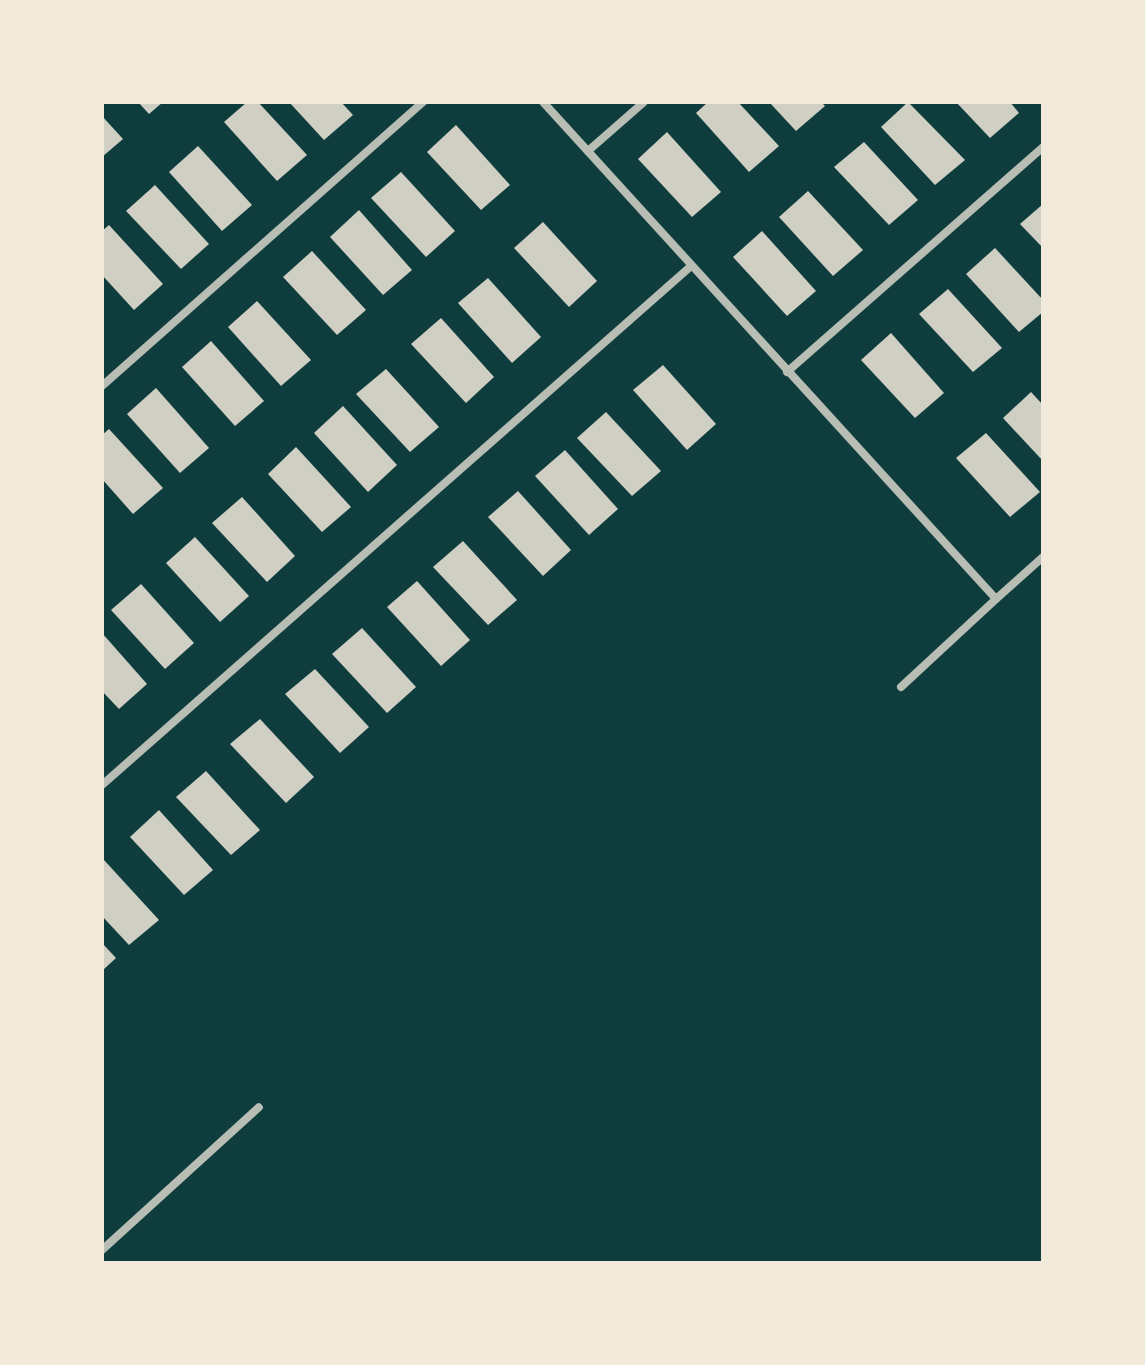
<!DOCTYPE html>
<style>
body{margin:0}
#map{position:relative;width:1145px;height:1365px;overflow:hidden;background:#0f3d3e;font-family:Commissioner,sans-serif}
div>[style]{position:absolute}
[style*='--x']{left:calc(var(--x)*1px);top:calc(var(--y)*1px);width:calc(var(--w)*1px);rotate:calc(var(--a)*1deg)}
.building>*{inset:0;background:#cfcfc3}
.minor>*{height:8px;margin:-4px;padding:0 4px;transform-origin:4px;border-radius:4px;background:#b8beb3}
span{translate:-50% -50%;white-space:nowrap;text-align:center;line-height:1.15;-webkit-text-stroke:6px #f1e9da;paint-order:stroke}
.frame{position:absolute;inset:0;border:104px solid #f1e9da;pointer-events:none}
</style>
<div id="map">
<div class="building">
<div style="clip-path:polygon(138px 102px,163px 102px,149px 114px)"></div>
<div style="clip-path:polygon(247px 102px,258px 102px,307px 155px,277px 181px,224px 122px)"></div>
<div style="clip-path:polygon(289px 102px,341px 102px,353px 115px,324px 140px)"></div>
<div style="clip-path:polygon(708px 102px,738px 102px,779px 146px,749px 172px,696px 113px)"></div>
<div style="clip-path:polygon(769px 102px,821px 102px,825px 106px,796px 131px)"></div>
<div style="clip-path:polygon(908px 102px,965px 160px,935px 185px,881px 127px)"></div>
<div style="clip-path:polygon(956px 102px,1010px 102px,1019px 113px,990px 138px)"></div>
<div style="clip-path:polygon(102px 116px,123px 139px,102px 157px)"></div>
<div style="clip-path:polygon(456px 125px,510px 185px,481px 210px,427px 152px)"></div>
<div style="clip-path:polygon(667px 132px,721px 192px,692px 217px,638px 159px)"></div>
<div style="clip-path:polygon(864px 142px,918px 200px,889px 225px,834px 167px)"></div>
<div style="clip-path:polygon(198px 146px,252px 205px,222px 231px,169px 172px)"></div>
<div style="clip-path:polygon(401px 172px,455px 231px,426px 257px,371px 198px)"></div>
<div style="clip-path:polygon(155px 185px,209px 244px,181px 269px,126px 211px)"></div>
<div style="clip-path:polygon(808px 191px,863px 250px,833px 276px,779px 217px)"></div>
<div style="clip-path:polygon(1043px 204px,1043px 248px,1020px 224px)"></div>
<div style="clip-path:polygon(359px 210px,412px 270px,383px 295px,330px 237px)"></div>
<div style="clip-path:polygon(543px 222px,597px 281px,569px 307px,514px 248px)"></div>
<div style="clip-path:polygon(109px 225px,163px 284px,134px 310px,102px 275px,102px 231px)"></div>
<div style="clip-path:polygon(762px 231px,816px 291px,787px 316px,733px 257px)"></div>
<div style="clip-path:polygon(995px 248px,1043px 300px,1043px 312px,1019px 332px,966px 274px)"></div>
<div style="clip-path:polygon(312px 251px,366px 310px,337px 335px,283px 277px)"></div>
<div style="clip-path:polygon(488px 278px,541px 337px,512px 363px,458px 303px)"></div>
<div style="clip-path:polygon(948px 289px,1002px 348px,973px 372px,919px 314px)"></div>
<div style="clip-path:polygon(257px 301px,311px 360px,281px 386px,228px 327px)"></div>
<div style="clip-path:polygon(441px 318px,494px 377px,466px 403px,411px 344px)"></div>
<div style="clip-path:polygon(891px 333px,944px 393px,915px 418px,861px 360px)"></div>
<div style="clip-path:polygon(211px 341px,264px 401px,235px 426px,182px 367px)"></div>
<div style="clip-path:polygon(663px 365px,716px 424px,687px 450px,633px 390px)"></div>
<div style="clip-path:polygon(386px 369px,439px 427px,410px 452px,356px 394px)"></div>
<div style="clip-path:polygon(156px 388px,209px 448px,180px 473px,127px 414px)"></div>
<div style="clip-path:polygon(1031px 392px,1043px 405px,1043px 461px,1003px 418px)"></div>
<div style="clip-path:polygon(343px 406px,397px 465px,368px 492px,314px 433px)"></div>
<div style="clip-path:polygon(606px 412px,661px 471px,632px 496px,577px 438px)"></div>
<div style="clip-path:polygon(109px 429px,163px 488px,133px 514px,102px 479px,102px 435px)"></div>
<div style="clip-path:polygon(986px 433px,1040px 492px,1010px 517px,956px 458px)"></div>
<div style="clip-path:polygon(296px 447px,351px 507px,322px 532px,268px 474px)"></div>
<div style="clip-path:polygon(565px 450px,618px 509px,589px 535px,535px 476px)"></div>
<div style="clip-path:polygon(518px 491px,571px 550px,543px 576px,488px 517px)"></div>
<div style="clip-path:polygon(242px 497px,295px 556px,267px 582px,212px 523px)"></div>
<div style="clip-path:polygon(195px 537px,249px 596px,220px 622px,166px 563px)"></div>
<div style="clip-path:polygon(463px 541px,517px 600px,488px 625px,433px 567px)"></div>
<div style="clip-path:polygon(417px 581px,470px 640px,441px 666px,387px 607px)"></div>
<div style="clip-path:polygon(141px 584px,194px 643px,165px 669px,111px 610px)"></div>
<div style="clip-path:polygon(362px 628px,416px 687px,387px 713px,332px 654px)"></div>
<div style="clip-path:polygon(102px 633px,147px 684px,119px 709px,102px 691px)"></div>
<div style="clip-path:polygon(315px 669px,369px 727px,340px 753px,285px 694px)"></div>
<div style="clip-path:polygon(260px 719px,314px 777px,286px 803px,230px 744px)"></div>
<div style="clip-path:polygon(206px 771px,260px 830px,231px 855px,176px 797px)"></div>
<div style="clip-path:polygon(159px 810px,213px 870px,184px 895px,130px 837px)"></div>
<div style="clip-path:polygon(104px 860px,159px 920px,129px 945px,102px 916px)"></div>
<div style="clip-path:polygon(102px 943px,116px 958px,102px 971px)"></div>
</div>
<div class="minor">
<div style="--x:543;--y:102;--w:672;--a:47.65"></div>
<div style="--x:996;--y:599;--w:63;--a:-41.8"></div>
<div style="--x:588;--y:151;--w:74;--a:-41.2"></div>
<div style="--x:787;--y:372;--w:341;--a:-41.3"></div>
<div style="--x:102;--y:386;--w:429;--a:-41.5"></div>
<div style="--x:901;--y:687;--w:129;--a:-42.8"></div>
<div style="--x:102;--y:785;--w:784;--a:-41.38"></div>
<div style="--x:102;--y:1250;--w:212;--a:-42.3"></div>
</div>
<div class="frame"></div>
</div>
